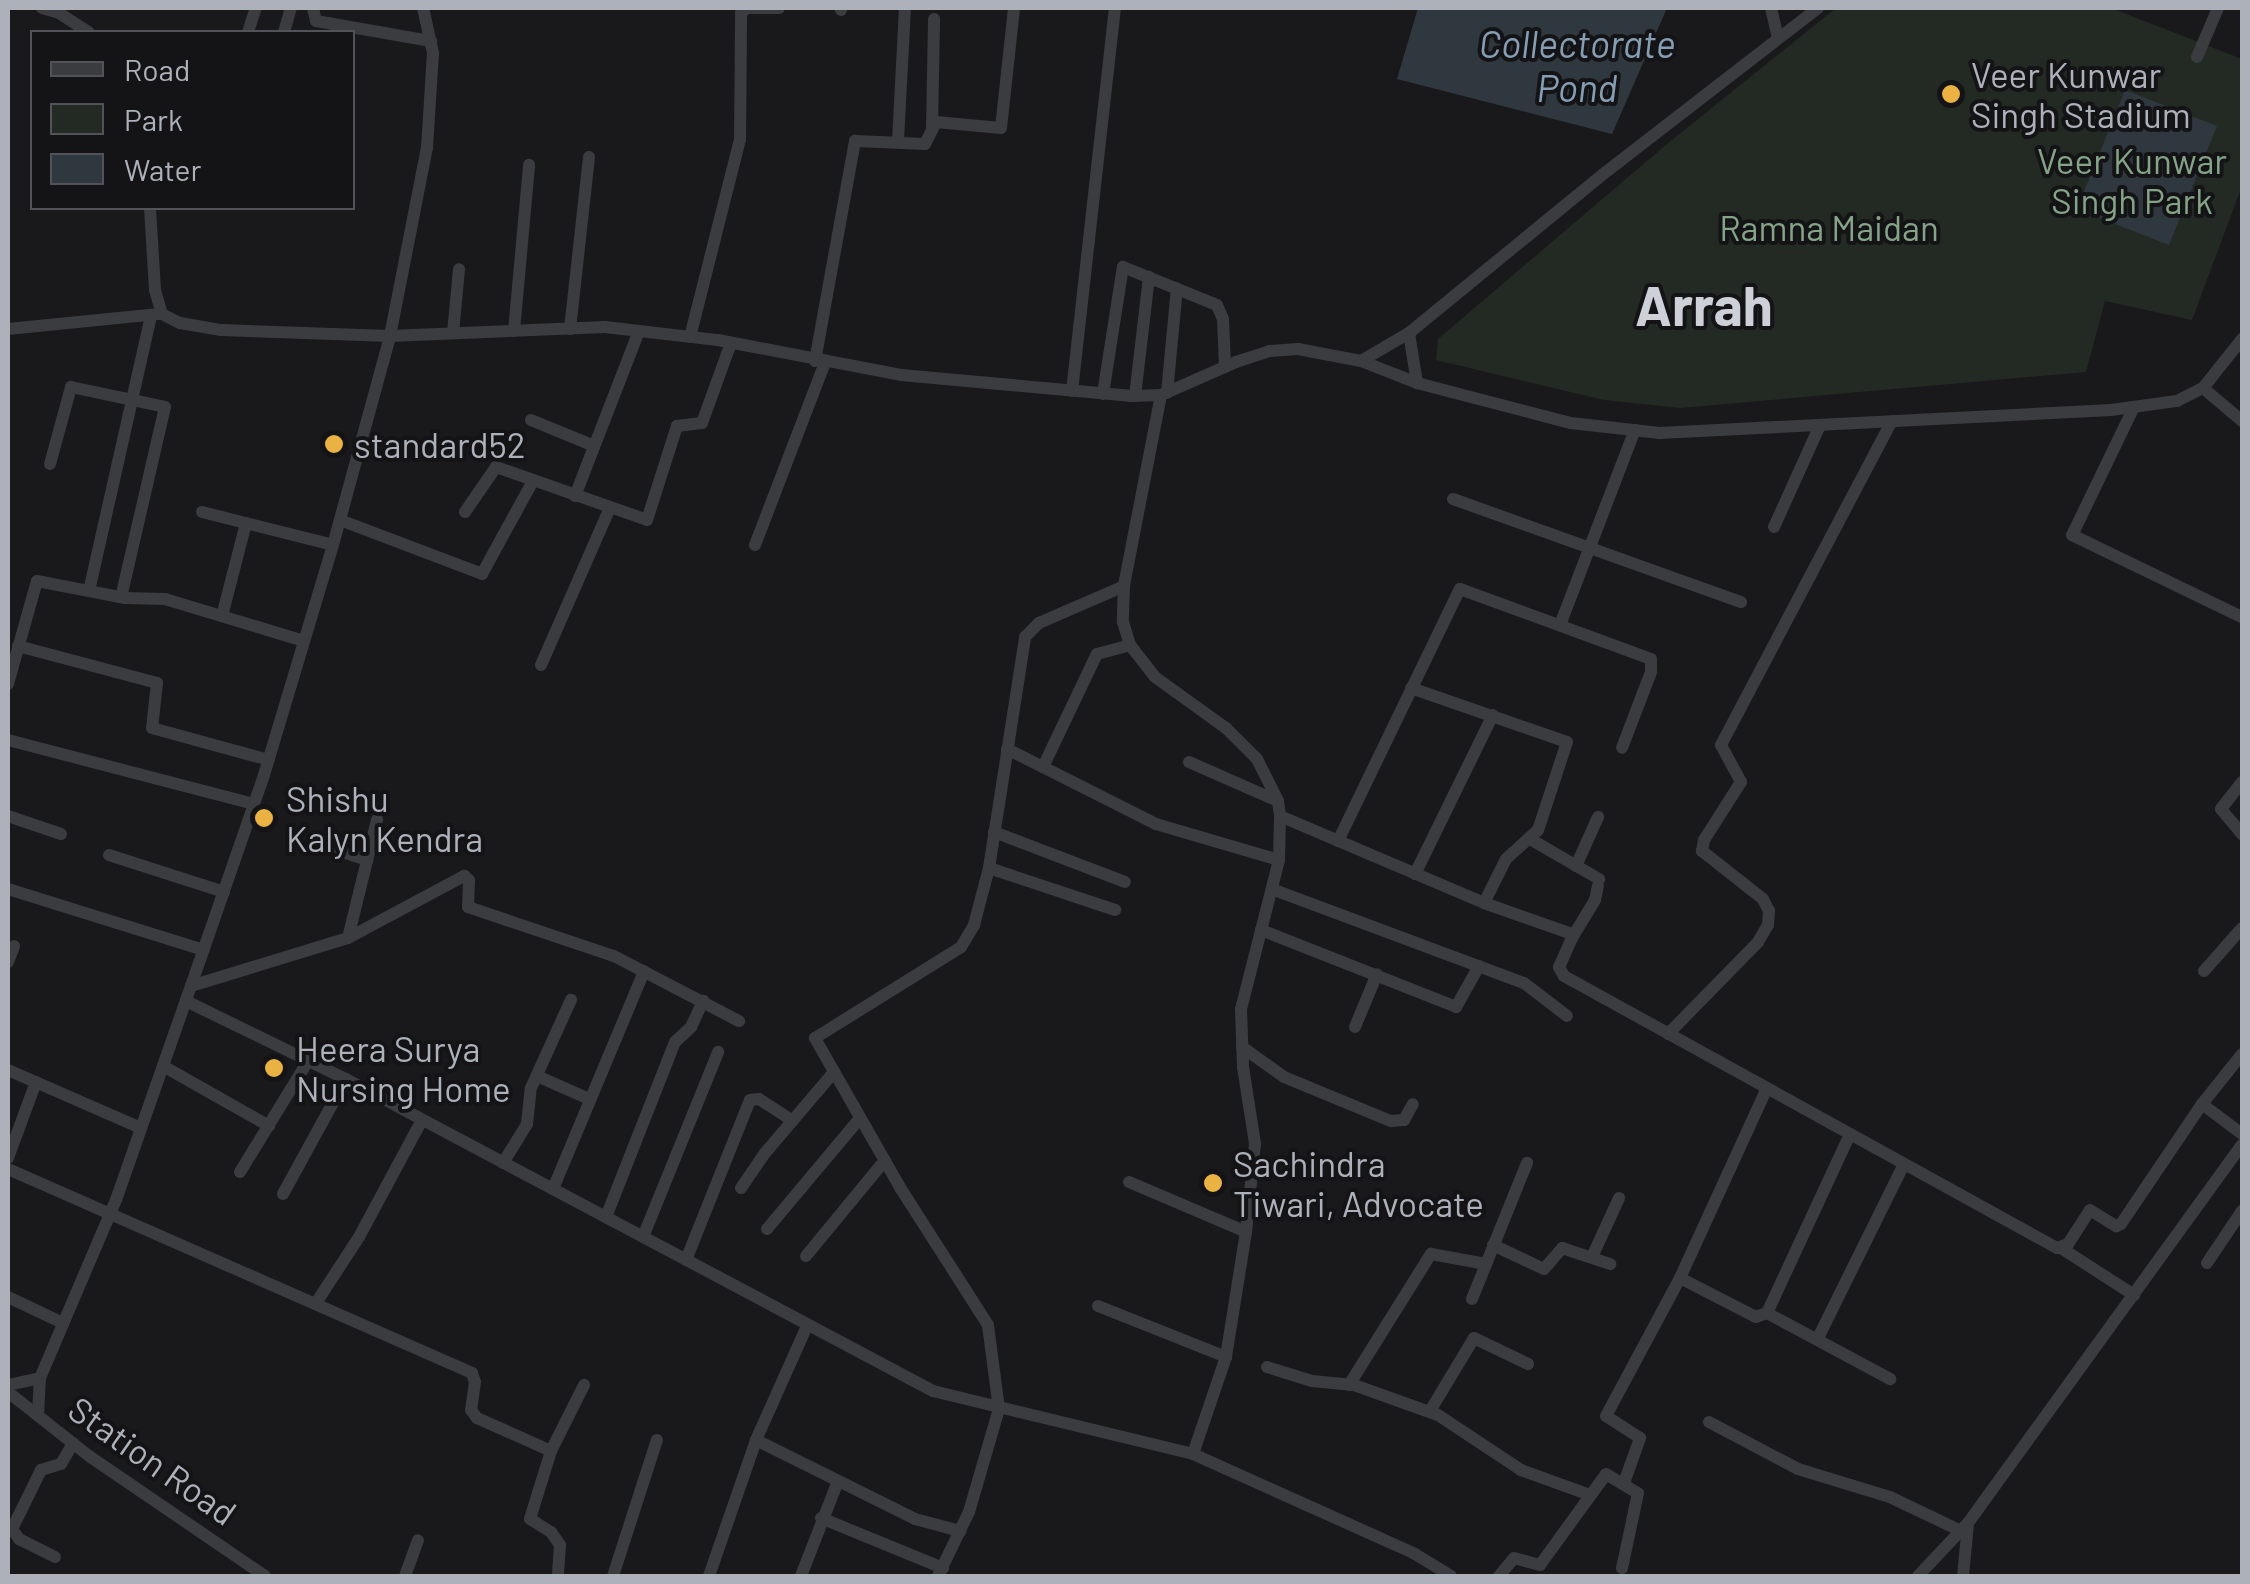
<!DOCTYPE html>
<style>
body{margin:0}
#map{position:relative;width:2250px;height:1584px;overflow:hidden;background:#19191c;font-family:Barlow,sans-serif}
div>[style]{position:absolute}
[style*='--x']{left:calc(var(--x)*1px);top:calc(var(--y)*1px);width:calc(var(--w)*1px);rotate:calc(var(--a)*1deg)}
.green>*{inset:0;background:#222a23}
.water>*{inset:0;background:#30383f}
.minor>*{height:12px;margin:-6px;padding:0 6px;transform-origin:6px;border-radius:6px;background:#3b3c40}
.dots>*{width:28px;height:28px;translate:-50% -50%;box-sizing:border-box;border:5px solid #141417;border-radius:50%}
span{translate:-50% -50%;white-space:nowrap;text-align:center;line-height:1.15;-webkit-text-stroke:8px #141417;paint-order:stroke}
.poi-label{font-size:35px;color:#adb1ba}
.left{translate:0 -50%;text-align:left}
.park-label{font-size:35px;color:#85a487}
.street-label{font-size:35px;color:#adb1ba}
.water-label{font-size:38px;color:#869eb3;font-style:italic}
.town-label{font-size:55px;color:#cdd0d7;font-weight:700}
.frame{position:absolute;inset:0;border:10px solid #adb1ba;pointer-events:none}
.legend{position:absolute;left:30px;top:30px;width:325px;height:180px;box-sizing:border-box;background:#141417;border:2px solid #515358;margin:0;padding:12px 18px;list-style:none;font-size:30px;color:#adb1ba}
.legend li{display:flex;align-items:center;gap:20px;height:50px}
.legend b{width:50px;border:2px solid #515358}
</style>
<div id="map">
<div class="green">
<div style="clip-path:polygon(1836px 8px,2111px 8px,2242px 59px,2242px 186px,2192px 320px,2105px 301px,2086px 372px,1680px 408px,1604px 400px,1436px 360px,1438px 339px,1667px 144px)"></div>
</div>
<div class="water">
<div style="clip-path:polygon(1418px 8px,1667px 8px,1612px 134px,1397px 79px)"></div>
<div style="clip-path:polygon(2125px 90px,2217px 126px,2169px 245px,2077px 209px)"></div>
</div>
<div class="minor">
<div style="--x:42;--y:8;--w:18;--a:16"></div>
<div style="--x:59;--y:13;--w:35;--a:33"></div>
<div style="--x:313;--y:8;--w:13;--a:77"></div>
<div style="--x:316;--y:21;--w:117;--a:9.9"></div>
<div style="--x:1771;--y:8;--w:31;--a:77"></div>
<div style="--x:841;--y:10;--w:2;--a:-90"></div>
<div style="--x:248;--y:32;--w:25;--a:-72"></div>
<div style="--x:284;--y:32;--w:25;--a:-74"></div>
<div style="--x:2197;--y:57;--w:53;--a:-66.8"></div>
<div style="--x:932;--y:127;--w:108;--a:-88.9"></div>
<div style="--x:898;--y:141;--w:133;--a:-87"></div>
<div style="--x:150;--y:208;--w:82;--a:86.5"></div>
<div style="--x:155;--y:290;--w:25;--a:74"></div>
<div style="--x:162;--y:314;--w:20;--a:27"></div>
<div style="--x:180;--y:323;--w:42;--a:9.7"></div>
<div style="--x:221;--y:330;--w:169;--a:2"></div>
<div style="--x:390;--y:336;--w:215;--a:-2.4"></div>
<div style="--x:605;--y:327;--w:114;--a:6.6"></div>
<div style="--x:718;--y:340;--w:186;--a:10.8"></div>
<div style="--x:901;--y:375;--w:230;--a:5.2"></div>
<div style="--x:1130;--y:396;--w:31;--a:-2"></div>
<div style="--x:1161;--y:395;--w:82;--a:-23.7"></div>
<div style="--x:1236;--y:362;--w:36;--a:-18"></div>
<div style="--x:1270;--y:351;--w:28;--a:-4"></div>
<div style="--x:1298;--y:349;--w:64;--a:10.8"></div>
<div style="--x:1361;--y:361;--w:60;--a:21.4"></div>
<div style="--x:1417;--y:383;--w:159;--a:14.6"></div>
<div style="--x:1571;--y:423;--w:89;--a:6.5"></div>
<div style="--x:1659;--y:433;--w:453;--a:-2.9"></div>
<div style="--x:2111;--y:410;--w:67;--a:-7.8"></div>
<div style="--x:2177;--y:401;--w:29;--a:-27"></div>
<div style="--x:2203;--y:388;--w:63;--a:-51.5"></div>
<div style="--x:8;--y:329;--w:152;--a:-5.7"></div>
<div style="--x:570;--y:329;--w:173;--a:-83.7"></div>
<div style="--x:514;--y:331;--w:167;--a:-84.8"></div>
<div style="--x:453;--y:333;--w:64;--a:-84.6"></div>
<div style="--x:1409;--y:333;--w:51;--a:80.9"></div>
<div style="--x:690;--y:337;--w:203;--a:-75.8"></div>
<div style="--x:740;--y:140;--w:127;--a:-89.5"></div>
<div style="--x:741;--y:13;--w:8;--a:-40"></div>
<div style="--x:747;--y:8;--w:32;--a:0"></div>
<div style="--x:815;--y:361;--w:224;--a:-79.7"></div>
<div style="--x:855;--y:141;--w:70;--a:2.5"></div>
<div style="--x:925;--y:144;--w:25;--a:-63"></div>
<div style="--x:936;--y:122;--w:65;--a:5.3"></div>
<div style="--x:1001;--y:128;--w:121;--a:-83.8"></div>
<div style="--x:1361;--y:361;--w:56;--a:-30.3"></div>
<div style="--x:1409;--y:333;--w:249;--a:-39.3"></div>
<div style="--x:1602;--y:175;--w:273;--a:-37.7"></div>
<div style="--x:2203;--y:388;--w:51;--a:40.2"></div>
<div style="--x:1072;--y:391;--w:385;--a:-83.6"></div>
<div style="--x:1167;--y:393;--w:105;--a:-84.6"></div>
<div style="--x:1103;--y:394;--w:129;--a:-81.1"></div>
<div style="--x:1123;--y:267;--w:101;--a:22"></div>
<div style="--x:1217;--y:305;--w:15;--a:67"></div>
<div style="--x:1223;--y:319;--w:48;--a:87.6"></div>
<div style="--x:1161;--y:395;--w:195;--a:101"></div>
<div style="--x:1124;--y:586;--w:36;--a:92"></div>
<div style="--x:1123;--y:622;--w:24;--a:73"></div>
<div style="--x:1130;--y:645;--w:41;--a:52"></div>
<div style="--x:1155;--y:677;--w:87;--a:35.7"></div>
<div style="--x:1226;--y:728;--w:44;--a:45"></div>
<div style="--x:1257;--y:759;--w:47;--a:63.4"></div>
<div style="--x:1278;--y:801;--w:15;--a:82"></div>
<div style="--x:1280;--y:816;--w:44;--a:91.3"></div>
<div style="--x:1279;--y:860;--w:154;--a:104.3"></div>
<div style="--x:1241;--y:1009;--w:58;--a:88"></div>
<div style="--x:1243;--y:1067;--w:78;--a:81.1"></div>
<div style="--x:1255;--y:1144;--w:88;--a:95.8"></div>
<div style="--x:1246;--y:1232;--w:127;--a:99.1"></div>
<div style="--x:1226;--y:1357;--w:102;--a:108.8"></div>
<div style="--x:1135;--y:396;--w:120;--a:-83.3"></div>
<div style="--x:2134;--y:407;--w:142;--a:115.8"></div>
<div style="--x:2072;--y:535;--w:189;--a:25.8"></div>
<div style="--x:531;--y:420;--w:68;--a:22.4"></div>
<div style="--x:50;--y:464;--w:80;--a:-74.7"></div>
<div style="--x:71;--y:387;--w:96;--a:12"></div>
<div style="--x:165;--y:407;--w:195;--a:103"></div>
<div style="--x:575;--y:496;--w:177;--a:-68.8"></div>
<div style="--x:1453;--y:499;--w:306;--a:19.7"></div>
<div style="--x:202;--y:512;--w:135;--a:14.1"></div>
<div style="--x:465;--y:512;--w:55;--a:-55.4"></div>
<div style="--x:496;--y:467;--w:160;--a:19.3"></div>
<div style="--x:647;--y:520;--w:99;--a:-72.3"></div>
<div style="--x:677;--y:426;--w:25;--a:-7"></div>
<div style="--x:702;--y:423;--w:85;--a:-70.1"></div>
<div style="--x:340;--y:520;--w:152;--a:20.8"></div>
<div style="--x:482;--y:574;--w:106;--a:-61.3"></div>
<div style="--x:1774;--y:527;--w:112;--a:-65.7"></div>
<div style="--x:755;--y:545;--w:195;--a:-69"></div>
<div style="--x:89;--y:591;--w:283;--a:-77.3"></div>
<div style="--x:222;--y:616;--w:96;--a:-75.5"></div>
<div style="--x:1560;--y:625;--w:209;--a:-69"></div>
<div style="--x:18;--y:646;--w:144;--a:14.9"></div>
<div style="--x:157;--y:683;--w:45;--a:96.3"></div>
<div style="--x:152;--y:728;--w:121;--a:15.3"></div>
<div style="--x:541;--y:665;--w:171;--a:-66.3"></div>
<div style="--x:8;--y:684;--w:107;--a:-74.3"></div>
<div style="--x:37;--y:581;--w:90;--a:10.9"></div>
<div style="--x:125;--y:598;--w:40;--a:1.4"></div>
<div style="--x:165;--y:599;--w:145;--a:16.8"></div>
<div style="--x:1411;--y:688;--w:165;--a:19.1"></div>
<div style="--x:1567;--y:742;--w:93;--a:108.2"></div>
<div style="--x:1538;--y:830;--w:43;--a:137.8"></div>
<div style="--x:1506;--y:859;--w:49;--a:116.6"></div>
<div style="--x:8;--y:740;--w:254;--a:14.6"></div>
<div style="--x:1007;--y:749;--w:167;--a:26.7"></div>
<div style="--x:1156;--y:824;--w:128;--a:16.3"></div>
<div style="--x:1189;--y:762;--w:97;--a:23.7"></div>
<div style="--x:1043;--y:767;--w:125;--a:-64.5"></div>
<div style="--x:1097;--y:654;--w:34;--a:-15"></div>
<div style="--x:2242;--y:782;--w:34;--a:128"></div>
<div style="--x:2221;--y:809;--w:33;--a:50"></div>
<div style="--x:8;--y:816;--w:56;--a:18.8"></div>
<div style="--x:1280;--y:816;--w:222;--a:23.1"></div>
<div style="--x:1484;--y:903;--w:90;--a:19.4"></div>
<div style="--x:1569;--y:933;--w:6;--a:59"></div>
<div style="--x:1572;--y:938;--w:32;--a:114"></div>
<div style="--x:1559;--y:967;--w:10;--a:61"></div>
<div style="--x:1564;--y:976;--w:563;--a:28.89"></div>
<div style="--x:2057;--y:1248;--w:12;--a:-20"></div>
<div style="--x:2068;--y:1244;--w:40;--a:-57.1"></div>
<div style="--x:2090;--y:1210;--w:31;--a:32"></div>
<div style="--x:2116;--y:1226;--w:5;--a:-22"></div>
<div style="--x:2121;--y:1224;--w:145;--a:-56"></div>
<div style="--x:2202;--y:1104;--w:64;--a:-51.3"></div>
<div style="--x:994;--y:832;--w:140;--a:20.9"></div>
<div style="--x:1530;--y:839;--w:80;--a:30.1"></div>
<div style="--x:1338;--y:841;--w:280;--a:-64.2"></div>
<div style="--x:1460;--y:589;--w:203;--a:20.1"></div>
<div style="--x:1651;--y:659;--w:13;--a:90"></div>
<div style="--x:1651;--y:672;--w:81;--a:110.9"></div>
<div style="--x:315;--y:843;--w:55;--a:18.1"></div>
<div style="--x:109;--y:855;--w:121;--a:17.8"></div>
<div style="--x:1576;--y:866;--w:54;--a:-65.8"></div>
<div style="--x:989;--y:868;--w:133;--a:18.4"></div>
<div style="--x:1415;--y:874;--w:177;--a:-63.9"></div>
<div style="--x:8;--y:889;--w:205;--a:17.3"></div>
<div style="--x:1272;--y:889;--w:269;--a:20.5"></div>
<div style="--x:1524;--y:983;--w:54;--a:37.5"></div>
<div style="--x:1261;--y:930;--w:210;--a:21.5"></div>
<div style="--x:1456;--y:1007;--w:47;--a:-60.7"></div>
<div style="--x:348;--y:938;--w:122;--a:-76.2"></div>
<div style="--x:1572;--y:938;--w:44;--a:-58.8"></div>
<div style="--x:1595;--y:900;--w:14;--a:-78"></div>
<div style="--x:8;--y:962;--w:17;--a:-69"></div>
<div style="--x:2204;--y:971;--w:57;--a:-48.5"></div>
<div style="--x:191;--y:986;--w:164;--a:-17"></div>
<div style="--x:348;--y:938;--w:132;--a:-28.1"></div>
<div style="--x:464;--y:876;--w:6;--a:39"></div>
<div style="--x:469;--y:880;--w:27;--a:92"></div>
<div style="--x:468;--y:907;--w:154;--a:18.6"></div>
<div style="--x:614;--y:956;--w:141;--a:27.5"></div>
<div style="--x:186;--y:1001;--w:178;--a:26"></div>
<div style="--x:346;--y:1079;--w:665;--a:27.99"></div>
<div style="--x:933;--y:1391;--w:268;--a:13.6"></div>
<div style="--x:1193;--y:1454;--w:243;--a:24.2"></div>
<div style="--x:1415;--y:1554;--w:42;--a:31.4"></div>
<div style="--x:1355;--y:1027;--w:57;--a:-67.5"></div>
<div style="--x:1668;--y:1034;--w:129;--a:-45.6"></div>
<div style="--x:1758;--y:942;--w:20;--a:-60"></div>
<div style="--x:1768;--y:925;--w:14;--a:-86"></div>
<div style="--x:1769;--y:911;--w:13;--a:-117"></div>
<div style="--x:1763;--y:899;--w:78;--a:-141.8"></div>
<div style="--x:1702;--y:851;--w:11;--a:-80"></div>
<div style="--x:1704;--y:840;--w:69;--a:-57.5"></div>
<div style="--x:1741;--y:782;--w:42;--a:-118.4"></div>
<div style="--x:1721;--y:745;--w:366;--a:-62.2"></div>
<div style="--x:1242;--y:1047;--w:52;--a:35.5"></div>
<div style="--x:1284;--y:1077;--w:116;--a:22.4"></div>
<div style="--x:1391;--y:1121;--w:13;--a:-4"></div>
<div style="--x:1404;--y:1120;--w:18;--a:-61"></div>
<div style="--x:163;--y:1066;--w:122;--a:29.5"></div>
<div style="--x:8;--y:1070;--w:145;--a:23.6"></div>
<div style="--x:537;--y:1076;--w:57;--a:23.9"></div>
<div style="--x:2202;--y:1104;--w:50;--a:36.9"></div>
<div style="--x:8;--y:1158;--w:81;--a:-69.8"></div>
<div style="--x:503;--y:1163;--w:46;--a:-58.4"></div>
<div style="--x:527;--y:1124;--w:36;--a:-84"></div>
<div style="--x:531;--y:1088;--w:97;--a:-65.6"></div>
<div style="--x:8;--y:1169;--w:507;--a:23.73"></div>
<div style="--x:472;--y:1373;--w:9;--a:72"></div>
<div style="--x:475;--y:1382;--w:28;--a:98"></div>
<div style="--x:471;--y:1410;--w:10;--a:53"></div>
<div style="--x:477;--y:1418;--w:81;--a:24"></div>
<div style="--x:551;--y:1451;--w:71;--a:107.2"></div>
<div style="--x:530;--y:1519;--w:25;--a:32"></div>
<div style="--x:551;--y:1532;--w:16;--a:55"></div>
<div style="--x:560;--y:1545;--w:31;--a:94"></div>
<div style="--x:240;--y:1172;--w:130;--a:-58.5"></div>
<div style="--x:1129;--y:1182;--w:127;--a:23.1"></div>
<div style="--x:741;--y:1188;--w:42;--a:-55.6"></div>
<div style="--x:765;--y:1153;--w:106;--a:-49.6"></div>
<div style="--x:553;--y:1189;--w:236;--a:-67.3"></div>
<div style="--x:283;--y:1194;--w:131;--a:-61.3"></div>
<div style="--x:606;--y:1217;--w:188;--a:-68.5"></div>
<div style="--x:675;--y:1042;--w:22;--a:-43"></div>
<div style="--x:691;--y:1027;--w:29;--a:-65"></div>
<div style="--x:767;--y:1229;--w:145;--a:-50"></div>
<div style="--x:643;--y:1237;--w:200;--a:-67.9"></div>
<div style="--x:1493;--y:1245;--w:56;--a:25.2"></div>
<div style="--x:1544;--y:1269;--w:28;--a:-49"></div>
<div style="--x:1562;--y:1248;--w:51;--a:18.4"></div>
<div style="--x:2061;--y:1248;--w:87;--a:32.8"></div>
<div style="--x:806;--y:1256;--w:124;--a:-50.5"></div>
<div style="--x:1592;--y:1257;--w:65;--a:-65.4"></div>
<div style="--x:686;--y:1260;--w:172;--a:-68.2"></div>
<div style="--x:750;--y:1100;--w:9;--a:-6"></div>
<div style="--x:759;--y:1099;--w:40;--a:32.9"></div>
<div style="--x:2207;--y:1263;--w:63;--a:-56.1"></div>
<div style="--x:1680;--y:1278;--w:85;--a:27.2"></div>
<div style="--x:1756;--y:1317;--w:12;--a:-20"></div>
<div style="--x:1767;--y:1313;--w:140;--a:28.2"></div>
<div style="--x:8;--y:1297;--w:61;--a:25.3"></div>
<div style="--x:1472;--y:1299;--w:147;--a:-68"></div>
<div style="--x:316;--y:1303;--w:79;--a:-56.9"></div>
<div style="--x:359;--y:1237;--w:133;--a:-61.7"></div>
<div style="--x:1098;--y:1306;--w:138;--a:21.7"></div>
<div style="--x:1767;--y:1313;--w:197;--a:-65.1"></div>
<div style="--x:1818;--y:1338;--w:194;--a:-63.7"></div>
<div style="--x:1267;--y:1367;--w:47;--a:17.3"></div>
<div style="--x:1312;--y:1381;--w:42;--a:5.4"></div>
<div style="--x:1354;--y:1385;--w:89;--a:19.7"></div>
<div style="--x:1438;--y:1415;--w:100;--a:33.5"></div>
<div style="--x:1521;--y:1470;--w:73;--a:19.9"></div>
<div style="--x:8;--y:1385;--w:33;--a:-12"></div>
<div style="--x:1349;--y:1385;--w:155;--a:-58"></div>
<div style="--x:1431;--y:1254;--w:56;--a:10.3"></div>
<div style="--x:8;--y:1392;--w:103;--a:38.3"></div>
<div style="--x:89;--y:1456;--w:213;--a:34.3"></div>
<div style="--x:1430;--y:1411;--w:85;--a:-58.9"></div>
<div style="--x:1474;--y:1338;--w:60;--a:25.7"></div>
<div style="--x:38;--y:1415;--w:37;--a:-87"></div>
<div style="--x:40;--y:1378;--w:194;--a:-66.9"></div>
<div style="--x:116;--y:1200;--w:227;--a:-70.7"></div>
<div style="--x:191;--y:986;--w:223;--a:-70.9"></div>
<div style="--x:264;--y:775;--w:240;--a:-73.3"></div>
<div style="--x:333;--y:545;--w:217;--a:-74.7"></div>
<div style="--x:390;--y:336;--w:192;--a:-78.9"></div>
<div style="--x:427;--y:148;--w:95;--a:-86.4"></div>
<div style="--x:433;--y:53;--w:46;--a:-102.5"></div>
<div style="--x:1709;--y:1422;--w:101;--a:27.8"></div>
<div style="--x:1798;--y:1469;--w:96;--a:16.9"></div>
<div style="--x:1890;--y:1497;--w:79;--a:25.6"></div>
<div style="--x:756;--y:1440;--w:178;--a:26.4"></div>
<div style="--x:915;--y:1519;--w:47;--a:14.9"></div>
<div style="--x:551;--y:1451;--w:74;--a:-63.4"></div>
<div style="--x:1624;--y:1483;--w:48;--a:-70.4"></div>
<div style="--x:1640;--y:1438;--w:40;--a:-147.1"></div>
<div style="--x:1606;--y:1416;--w:157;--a:-61.8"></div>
<div style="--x:1680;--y:1278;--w:209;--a:-65.4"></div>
<div style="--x:821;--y:1518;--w:132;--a:22.3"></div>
<div style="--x:55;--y:1557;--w:40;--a:-153.4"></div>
<div style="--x:19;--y:1539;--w:12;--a:-125"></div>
<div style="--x:12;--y:1529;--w:66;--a:-63.8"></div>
<div style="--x:41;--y:1470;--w:21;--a:-17"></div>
<div style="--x:61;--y:1464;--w:24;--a:-60"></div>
<div style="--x:405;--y:1576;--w:38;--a:-70"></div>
<div style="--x:613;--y:1576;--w:143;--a:-72.1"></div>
<div style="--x:709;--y:1576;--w:144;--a:-70.9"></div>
<div style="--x:756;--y:1440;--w:125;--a:-65.9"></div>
<div style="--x:801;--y:1576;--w:102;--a:-68.7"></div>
<div style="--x:938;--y:1576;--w:71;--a:-64.2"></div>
<div style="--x:969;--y:1512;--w:107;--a:-73.8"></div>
<div style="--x:999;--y:1409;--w:85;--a:-97.5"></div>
<div style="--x:988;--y:1325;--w:161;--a:-122.6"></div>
<div style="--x:901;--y:1189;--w:174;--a:-119.7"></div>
<div style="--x:815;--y:1038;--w:172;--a:-31.9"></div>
<div style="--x:961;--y:947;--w:26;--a:-59"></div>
<div style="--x:974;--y:925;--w:59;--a:-75.3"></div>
<div style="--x:989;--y:868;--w:234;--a:-81.1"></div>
<div style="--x:1025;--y:637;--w:20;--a:-45"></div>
<div style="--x:1039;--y:623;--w:93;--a:-23.5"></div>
<div style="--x:1499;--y:1576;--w:23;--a:-50"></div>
<div style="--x:1514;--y:1558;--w:27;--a:15"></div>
<div style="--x:1540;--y:1565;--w:112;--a:-54"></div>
<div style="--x:1606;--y:1474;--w:37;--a:31"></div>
<div style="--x:1638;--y:1493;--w:77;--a:102"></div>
<div style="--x:1918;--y:1576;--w:73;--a:-46.7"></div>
<div style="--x:1968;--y:1523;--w:467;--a:-54.1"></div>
<div style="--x:1963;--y:1576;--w:52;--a:-84.5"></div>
</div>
<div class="dots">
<div style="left:1951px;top:94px;background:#eab143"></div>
<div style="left:334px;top:444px;background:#eab143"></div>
<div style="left:264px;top:818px;background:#eab143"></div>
<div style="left:274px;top:1068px;background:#eab143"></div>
<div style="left:1213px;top:1183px;background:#eab143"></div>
</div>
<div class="poi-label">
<span class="left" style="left:1971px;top:94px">Veer Kunwar<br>Singh Stadium</span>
<span class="left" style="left:354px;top:444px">standard52</span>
<span class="left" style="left:286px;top:818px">Shishu<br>Kalyn Kendra</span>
<span class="left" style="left:296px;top:1068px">Heera Surya<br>Nursing Home</span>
<span class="left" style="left:1233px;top:1183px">Sachindra<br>Tiwari, Advocate</span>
</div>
<div class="park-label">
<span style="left:2132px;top:180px">Veer Kunwar<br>Singh Park</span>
<span style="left:1829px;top:227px">Ramna Maidan</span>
</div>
<div class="street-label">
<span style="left:153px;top:1460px;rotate:35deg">Station Road</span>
</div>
<div class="water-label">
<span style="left:1577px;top:66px">Collectorate<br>Pond</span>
</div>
<div class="town-label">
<span style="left:1704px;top:305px">Arrah</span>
</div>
<div class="frame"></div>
<ul class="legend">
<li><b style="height:12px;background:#3b3c40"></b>Road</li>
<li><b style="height:28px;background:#222a23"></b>Park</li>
<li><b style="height:28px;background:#30383f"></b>Water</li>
</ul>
</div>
